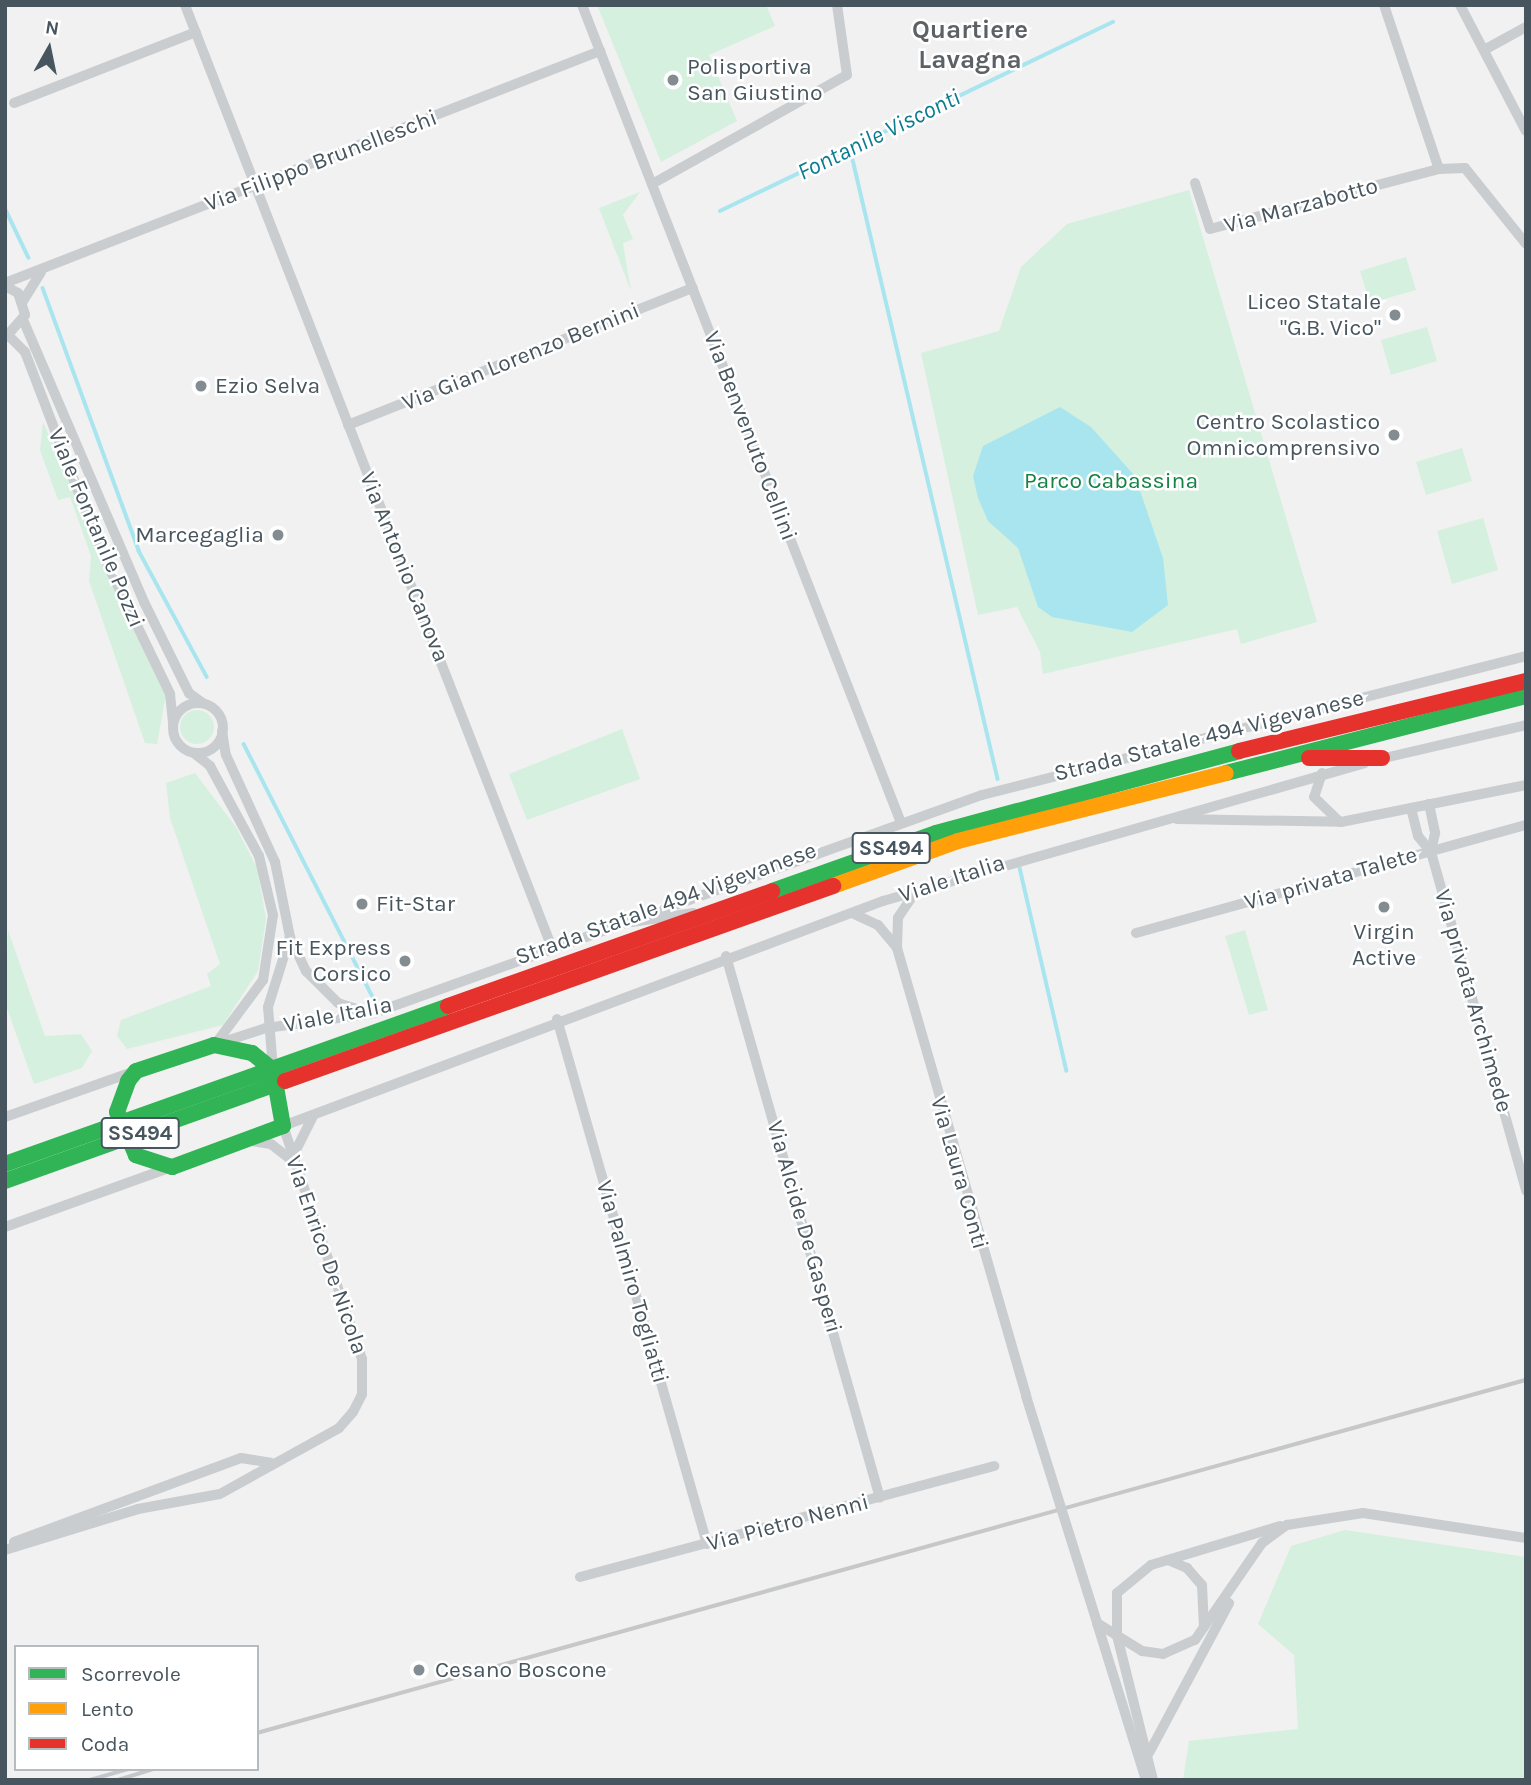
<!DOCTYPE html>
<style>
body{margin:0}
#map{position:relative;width:1531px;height:1785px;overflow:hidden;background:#f1f1f1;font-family:Karla,sans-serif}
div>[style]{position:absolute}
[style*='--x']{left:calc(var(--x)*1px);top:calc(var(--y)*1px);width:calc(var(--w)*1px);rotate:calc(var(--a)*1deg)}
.green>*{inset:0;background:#d5f0de}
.round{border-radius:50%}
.water>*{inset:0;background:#a9e5ef}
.stream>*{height:3.5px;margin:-1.75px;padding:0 1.75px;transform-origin:1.75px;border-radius:1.75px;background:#a9e5ef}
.street>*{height:10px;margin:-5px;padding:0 5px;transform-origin:5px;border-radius:5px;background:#cacdcf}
.street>.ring{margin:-5px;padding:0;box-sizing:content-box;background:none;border:10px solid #cacdcf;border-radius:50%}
.fast>*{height:16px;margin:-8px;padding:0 8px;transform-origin:8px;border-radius:8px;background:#30b455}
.slow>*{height:16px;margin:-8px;padding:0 8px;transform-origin:8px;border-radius:8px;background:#ff9f0a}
.jam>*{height:16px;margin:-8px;padding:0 8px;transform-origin:8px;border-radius:8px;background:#e5322d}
.rail>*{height:3.5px;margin:-1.75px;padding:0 1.75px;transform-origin:1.75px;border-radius:1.75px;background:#c6c7c9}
.street-bridge>*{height:10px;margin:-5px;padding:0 5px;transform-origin:5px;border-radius:5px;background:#cacdcf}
.dots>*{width:19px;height:19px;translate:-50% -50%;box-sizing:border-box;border:4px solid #fff;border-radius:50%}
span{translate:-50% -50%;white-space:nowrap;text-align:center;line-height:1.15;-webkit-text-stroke:5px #fff;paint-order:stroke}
.shield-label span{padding:2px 5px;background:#fff;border:2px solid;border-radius:5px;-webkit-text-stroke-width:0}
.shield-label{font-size:21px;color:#47555e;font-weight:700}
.poi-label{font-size:23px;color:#47555e}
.left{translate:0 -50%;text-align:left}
.right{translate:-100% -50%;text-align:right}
.street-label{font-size:23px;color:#47555e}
.park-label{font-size:23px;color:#158244}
.water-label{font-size:24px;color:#0b7c8f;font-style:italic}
.quarter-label{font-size:26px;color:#5c6165;font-weight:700}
.frame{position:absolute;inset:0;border:7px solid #47555e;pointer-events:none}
.legend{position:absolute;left:14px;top:1645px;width:245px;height:126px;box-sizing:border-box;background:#fff;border:2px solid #b5bbbf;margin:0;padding:9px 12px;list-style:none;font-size:21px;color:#47555e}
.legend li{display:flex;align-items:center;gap:14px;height:35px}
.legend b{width:35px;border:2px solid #b5bbbf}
.north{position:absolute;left:14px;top:14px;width:70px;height:70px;-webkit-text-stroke:5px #fff;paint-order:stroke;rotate:9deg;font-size:19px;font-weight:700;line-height:28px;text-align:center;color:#47555e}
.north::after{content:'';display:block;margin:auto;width:24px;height:32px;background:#47555e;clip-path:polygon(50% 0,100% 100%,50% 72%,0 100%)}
</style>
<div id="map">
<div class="green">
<div style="clip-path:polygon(597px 5px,766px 5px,775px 26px,709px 55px,737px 121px,661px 162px)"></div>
<div style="clip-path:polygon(1189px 190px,1317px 622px,1241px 644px,1237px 629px,1043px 674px,1040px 652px,1017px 607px,978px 615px,921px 353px,999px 331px,1021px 267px,1067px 224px)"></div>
<div style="clip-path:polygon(640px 192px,623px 215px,633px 239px,623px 243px,631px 291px,599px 208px)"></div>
<div style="clip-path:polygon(1406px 257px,1416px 290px,1370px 303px,1360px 271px)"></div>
<div style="clip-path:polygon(1427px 327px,1437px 361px,1391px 375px,1381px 340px)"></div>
<div style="clip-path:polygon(43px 422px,166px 694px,157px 744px,145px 743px,89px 581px,91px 556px,70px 497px,58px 500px,40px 450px)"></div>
<div style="clip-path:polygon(1462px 448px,1472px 481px,1426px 495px,1416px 462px)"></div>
<div style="clip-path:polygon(1483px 518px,1498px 570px,1452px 584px,1437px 531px)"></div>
<div class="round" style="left:180px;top:710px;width:34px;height:34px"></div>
<div style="clip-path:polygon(622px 729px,640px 779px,527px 820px,509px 774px)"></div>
<div style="clip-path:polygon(195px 773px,236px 827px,257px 868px,266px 919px,258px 971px,223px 1025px,127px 1049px,117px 1036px,121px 1020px,211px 986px,207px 974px,220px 964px,170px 818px,166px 783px)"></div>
<div style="clip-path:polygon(8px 930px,45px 1036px,81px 1034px,92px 1051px,82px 1068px,34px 1084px,5px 1003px)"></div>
<div style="clip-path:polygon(1245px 930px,1268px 1010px,1249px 1015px,1225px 936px)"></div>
<div style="clip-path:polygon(1345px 1530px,1526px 1557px,1526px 1780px,1183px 1780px,1189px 1741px,1298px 1729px,1294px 1655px,1258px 1624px,1291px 1546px)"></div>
</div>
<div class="water">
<div style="clip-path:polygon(1060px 407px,1091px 427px,1135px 476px,1163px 558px,1168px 605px,1132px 632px,1052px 617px,1038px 607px,1018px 548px,988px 521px,978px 498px,973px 476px,983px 446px)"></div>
</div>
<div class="stream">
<div style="--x:850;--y:147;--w:649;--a:76.82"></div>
<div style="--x:5;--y:208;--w:55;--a:64.4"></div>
<div style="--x:720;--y:211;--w:436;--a:-25.7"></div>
<div style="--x:43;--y:288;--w:280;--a:69.9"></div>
<div style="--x:139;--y:551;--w:143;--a:61.6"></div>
<div style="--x:244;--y:744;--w:286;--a:63"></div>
<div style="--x:1020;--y:868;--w:208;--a:77"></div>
</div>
<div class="street">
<div style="--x:185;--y:5;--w:1012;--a:68.73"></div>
<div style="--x:582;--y:5;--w:875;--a:68.69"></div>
<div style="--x:1384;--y:5;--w:173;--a:71.5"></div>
<div style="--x:1460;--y:5;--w:142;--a:62.4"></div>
<div style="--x:1484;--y:50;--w:48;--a:-28.7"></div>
<div style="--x:14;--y:103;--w:195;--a:-21.3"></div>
<div style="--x:1195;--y:183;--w:48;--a:71.9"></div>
<div style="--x:1210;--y:229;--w:237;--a:-14.7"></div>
<div style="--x:1439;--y:169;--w:26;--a:-2"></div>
<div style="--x:1465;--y:168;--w:97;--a:51.2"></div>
<div style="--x:652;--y:184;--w:223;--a:-29.2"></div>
<div style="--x:847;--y:75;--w:71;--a:-98.1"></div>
<div style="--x:5;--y:283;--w:639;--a:-21.3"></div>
<div style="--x:5;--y:286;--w:15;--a:28"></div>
<div style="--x:18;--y:293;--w:23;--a:72"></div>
<div style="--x:25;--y:315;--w:29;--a:131"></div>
<div style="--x:23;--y:301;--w:34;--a:-58"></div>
<div style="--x:24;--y:322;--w:305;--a:66.8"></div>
<div style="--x:144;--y:602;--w:102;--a:63.7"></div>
<div style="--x:189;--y:693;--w:17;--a:36"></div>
<div style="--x:9;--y:336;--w:23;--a:45"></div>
<div style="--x:25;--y:352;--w:213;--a:69.1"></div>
<div style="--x:101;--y:551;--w:159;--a:64.2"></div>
<div style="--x:170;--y:694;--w:30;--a:84"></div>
<div style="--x:348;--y:425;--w:371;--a:-21.7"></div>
<div class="ring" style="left:173px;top:703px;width:40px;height:40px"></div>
<div style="--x:222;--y:731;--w:24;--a:81"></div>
<div style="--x:226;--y:755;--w:118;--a:65.4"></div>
<div style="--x:275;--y:862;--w:76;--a:78.7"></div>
<div style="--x:290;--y:937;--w:38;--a:65"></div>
<div style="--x:306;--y:971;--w:45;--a:45"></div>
<div style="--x:338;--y:1003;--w:26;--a:18"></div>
<div style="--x:194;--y:753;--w:21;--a:39"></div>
<div style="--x:210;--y:766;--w:102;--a:61.4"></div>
<div style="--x:259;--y:856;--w:61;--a:76.7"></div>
<div style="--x:273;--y:915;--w:66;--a:98.7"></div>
<div style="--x:263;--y:980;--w:77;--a:126.6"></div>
<div style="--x:1380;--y:759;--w:150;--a:-13.1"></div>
<div style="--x:1322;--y:773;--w:25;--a:108"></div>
<div style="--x:1314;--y:797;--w:36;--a:44"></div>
<div style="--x:1429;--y:804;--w:30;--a:78"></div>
<div style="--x:1435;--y:833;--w:19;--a:102"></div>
<div style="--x:1411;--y:808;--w:29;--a:76"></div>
<div style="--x:1418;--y:836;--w:21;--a:51"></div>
<div style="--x:1431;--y:852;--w:352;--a:74.3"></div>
<div style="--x:1177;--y:819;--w:164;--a:1"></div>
<div style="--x:1341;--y:822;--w:189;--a:-11.3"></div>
<div style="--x:916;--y:891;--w:32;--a:124"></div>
<div style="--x:898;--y:918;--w:30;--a:92"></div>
<div style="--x:897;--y:948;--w:466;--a:73.9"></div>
<div style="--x:852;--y:913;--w:29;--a:25"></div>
<div style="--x:878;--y:925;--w:30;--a:50"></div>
<div style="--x:632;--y:922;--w:62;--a:-8.4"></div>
<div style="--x:1136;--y:933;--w:405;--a:-15.5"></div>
<div style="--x:726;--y:956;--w:563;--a:74.14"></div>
<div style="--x:557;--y:1019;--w:546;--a:74.05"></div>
<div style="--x:217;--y:1044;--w:52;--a:-18.1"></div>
<div style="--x:266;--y:1028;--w:109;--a:-7.9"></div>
<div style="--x:374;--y:1013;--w:646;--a:-19.73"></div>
<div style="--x:982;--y:795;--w:561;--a:-14.33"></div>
<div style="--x:273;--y:1069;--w:62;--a:-94.6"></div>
<div style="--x:268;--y:1007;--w:73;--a:-72.6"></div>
<div style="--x:5;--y:1117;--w:136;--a:-19.4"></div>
<div style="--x:251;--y:1141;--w:20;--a:9"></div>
<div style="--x:271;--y:1144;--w:28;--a:38"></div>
<div style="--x:294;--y:1154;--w:42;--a:-63.4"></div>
<div style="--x:5;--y:1227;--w:177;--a:-19.8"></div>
<div style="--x:14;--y:1542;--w:242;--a:-20.3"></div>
<div style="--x:241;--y:1458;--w:30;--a:9"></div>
<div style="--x:5;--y:1550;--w:139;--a:-17.1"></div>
<div style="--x:138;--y:1509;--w:83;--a:-10.4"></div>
<div style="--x:220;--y:1494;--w:136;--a:-29"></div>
<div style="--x:339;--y:1428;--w:21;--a:-49"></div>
<div style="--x:353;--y:1412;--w:20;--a:-63"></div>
<div style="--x:362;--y:1394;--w:35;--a:-90"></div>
<div style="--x:362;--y:1359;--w:246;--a:-108.7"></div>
<div style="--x:283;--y:1126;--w:641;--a:-20.56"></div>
<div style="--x:883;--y:901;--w:501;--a:-15.98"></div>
<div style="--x:1168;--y:1560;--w:21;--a:23"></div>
<div style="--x:1187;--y:1568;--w:23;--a:49"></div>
<div style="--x:1202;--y:1585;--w:42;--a:87.3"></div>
<div style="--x:580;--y:1577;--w:429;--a:-15"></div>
<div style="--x:1097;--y:1623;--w:164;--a:72.7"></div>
<div style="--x:1195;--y:1640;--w:118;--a:-55.4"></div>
<div style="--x:1262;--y:1543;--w:31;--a:-36"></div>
<div style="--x:1287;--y:1525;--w:77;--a:-9"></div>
<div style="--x:1363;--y:1513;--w:165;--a:8.7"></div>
<div style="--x:1149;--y:1753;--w:170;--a:-61.9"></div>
<div style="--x:1153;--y:1780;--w:148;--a:-104"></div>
<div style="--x:1117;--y:1636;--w:43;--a:-90"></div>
<div style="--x:1117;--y:1593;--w:44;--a:-39.5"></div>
<div style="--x:1151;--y:1565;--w:135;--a:-16.8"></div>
</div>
<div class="fast">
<div style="--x:1226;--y:773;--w:310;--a:-14.4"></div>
<div style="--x:772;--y:891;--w:174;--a:-19.5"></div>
<div style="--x:936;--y:833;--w:314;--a:-15.1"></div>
<div style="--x:214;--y:1045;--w:39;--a:12"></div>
<div style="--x:252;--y:1053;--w:27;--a:39"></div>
<div style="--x:273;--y:1070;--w:57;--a:79.9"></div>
<div style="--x:283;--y:1126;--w:118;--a:159.7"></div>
<div style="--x:172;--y:1167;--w:38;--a:-162"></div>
<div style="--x:136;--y:1155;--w:47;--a:-113.8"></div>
<div style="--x:117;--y:1112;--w:33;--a:-70"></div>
<div style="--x:128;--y:1081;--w:13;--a:-51"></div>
<div style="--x:136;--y:1071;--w:82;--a:-18.4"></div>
<div style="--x:5;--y:1164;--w:470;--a:-19.6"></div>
<div style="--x:5;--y:1181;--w:297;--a:-19.7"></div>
</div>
<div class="slow">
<div style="--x:833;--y:886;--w:133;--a:-19.8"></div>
<div style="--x:958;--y:841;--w:276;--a:-14.2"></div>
</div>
<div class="jam">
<div style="--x:1239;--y:751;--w:295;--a:-13.7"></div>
<div style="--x:1309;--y:758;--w:73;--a:0"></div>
<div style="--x:448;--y:1006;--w:344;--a:-19.5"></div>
<div style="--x:285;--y:1081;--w:582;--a:-19.59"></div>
</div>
<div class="rail">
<div style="--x:257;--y:1733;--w:1317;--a:-15.55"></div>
<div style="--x:90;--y:1780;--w:40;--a:-16"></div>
<div style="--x:118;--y:1780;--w:39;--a:-17"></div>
</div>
<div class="street-bridge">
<div style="--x:1026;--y:1396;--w:238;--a:72.6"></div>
<div style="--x:1097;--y:1623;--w:53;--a:31.9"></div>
<div style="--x:1142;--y:1651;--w:21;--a:8"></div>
<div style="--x:1163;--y:1654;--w:35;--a:-24"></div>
</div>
<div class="dots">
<div style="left:673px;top:80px;background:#828c91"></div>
<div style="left:1395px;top:315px;background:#828c91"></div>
<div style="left:201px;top:386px;background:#828c91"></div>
<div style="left:1394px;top:435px;background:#828c91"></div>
<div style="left:278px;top:535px;background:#828c91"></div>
<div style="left:362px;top:904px;background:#828c91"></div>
<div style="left:1384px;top:907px;background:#828c91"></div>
<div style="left:405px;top:961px;background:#828c91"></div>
<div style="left:419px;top:1670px;background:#828c91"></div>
</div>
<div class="shield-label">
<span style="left:891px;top:848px">SS494</span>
<span style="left:140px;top:1133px">SS494</span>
</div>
<div class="poi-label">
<span class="left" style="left:687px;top:80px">Polisportiva<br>San Giustino</span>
<span class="right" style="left:1381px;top:315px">Liceo Statale<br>"G.B. Vico"</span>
<span class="left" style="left:215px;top:386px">Ezio Selva</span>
<span class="right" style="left:1380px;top:435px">Centro Scolastico<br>Omnicomprensivo</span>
<span class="right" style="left:264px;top:535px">Marcegaglia</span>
<span class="left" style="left:376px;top:904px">Fit-Star</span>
<span style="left:1384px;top:945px">Virgin<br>Active</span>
<span class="right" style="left:391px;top:961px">Fit Express<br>Corsico</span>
<span class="left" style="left:435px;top:1670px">Cesano Boscone</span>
</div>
<div class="street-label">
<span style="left:321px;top:161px;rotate:-21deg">Via Filippo Brunelleschi</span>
<span style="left:1301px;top:206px;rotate:-15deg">Via Marzabotto</span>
<span style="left:521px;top:357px;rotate:-22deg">Via Gian Lorenzo Bernini</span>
<span style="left:750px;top:436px;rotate:69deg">Via Benvenuto Cellini</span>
<span style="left:96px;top:528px;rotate:67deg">Viale Fontanile Pozzi</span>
<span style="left:404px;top:567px;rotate:68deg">Via Antonio Canova</span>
<span style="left:1209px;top:736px;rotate:-14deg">Strada Statale 494 Vigevanese</span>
<span style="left:952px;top:879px;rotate:-18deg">Viale Italia</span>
<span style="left:1331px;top:879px;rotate:-16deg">Via privata Talete</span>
<span style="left:666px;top:904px;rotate:-20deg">Strada Statale 494 Vigevanese</span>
<span style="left:1473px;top:1001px;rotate:74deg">Via privata Archimede</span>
<span style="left:338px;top:1015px;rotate:-11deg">Viale Italia</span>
<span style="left:959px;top:1173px;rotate:74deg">Via Laura Conti</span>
<span style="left:804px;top:1227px;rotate:74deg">Via Alcide De Gasperi</span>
<span style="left:326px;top:1255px;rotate:71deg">Via Enrico De Nicola</span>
<span style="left:632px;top:1282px;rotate:74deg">Via Palmiro Togliatti</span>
<span style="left:788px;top:1523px;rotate:-15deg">Via Pietro Nenni</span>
</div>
<div class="park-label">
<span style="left:1111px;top:481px">Parco Cabassina</span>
</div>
<div class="water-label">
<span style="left:879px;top:135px;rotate:-26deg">Fontanile Visconti</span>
</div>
<div class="quarter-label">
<span style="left:970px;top:45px">Quartiere<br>Lavagna</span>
</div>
<div class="frame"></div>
<ul class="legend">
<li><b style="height:9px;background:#30b455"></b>Scorrevole</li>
<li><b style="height:9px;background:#ff9f0a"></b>Lento</li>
<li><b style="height:9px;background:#e5322d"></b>Coda</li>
</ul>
<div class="north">N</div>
</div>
